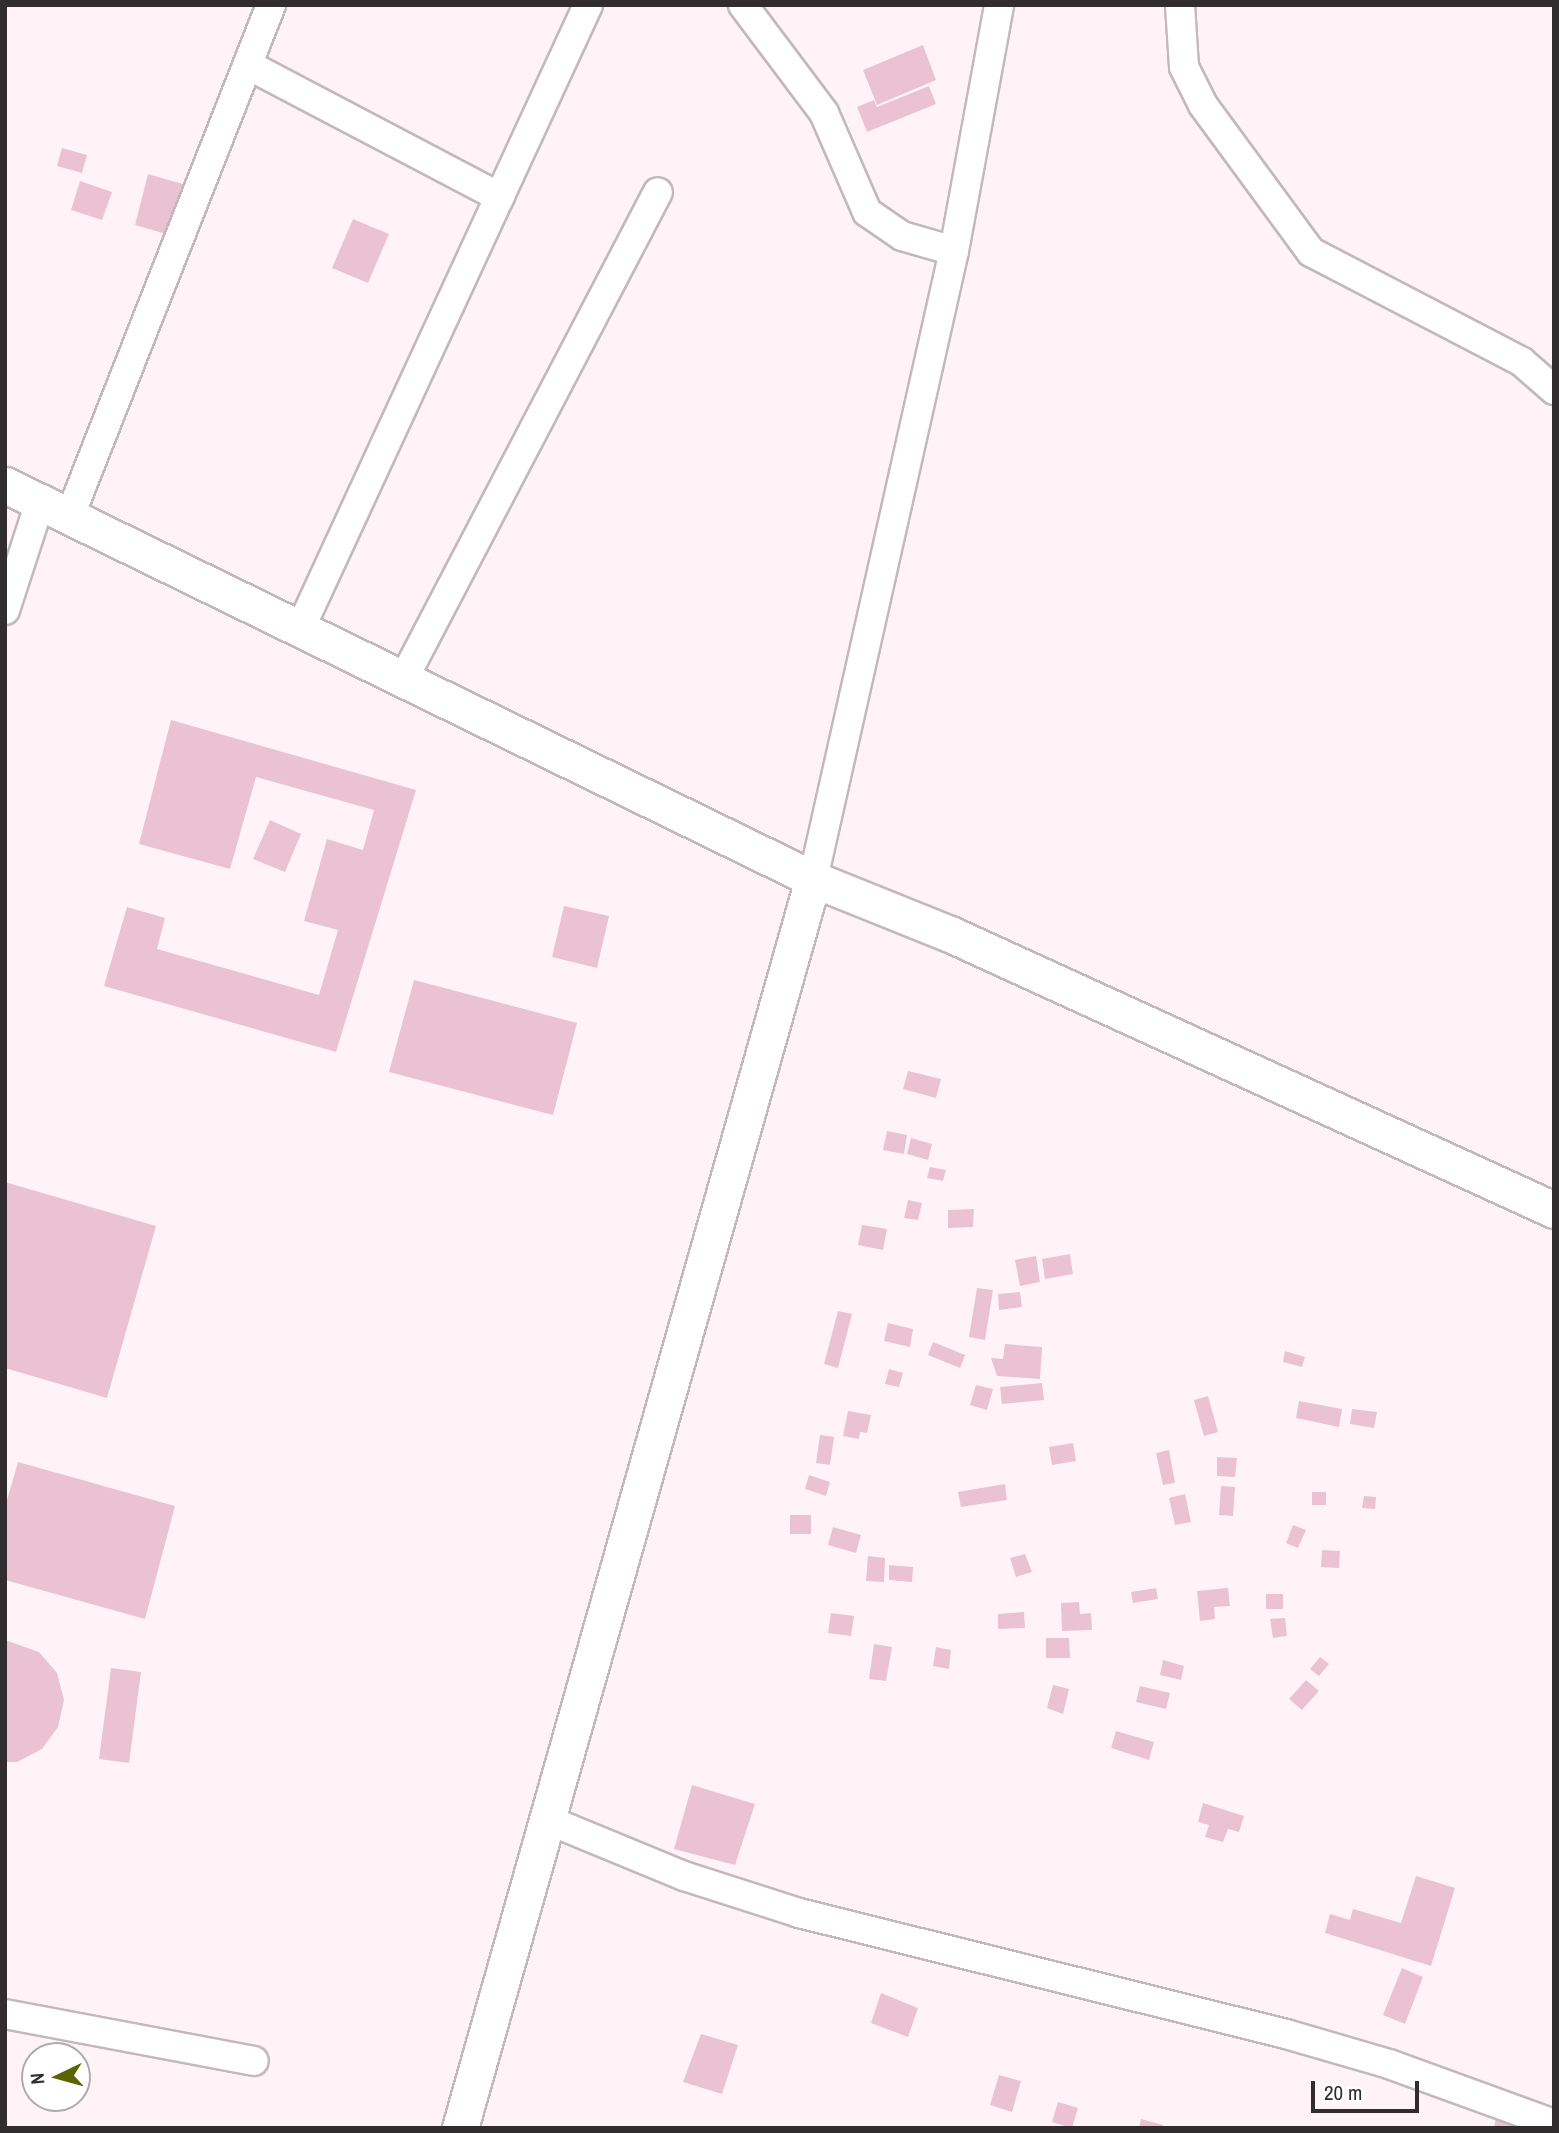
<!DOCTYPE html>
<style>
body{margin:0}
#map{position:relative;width:1559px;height:2133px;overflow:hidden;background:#fff3f7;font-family:"Archivo Narrow",sans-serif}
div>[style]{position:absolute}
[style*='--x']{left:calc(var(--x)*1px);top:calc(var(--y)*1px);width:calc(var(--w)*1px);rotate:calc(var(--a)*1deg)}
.building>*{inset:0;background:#eac2d1}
.roads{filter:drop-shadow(2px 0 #c3b8bc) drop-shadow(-2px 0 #c3b8bc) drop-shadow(0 2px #c3b8bc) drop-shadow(0 -2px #c3b8bc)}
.minor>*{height:28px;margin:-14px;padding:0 14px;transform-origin:14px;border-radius:14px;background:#fff}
.tertiary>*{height:35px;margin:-17.5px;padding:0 17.5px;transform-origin:17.5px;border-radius:17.5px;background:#fff}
span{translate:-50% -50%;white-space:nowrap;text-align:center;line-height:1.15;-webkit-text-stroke:6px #fff;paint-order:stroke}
.frame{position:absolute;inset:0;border:7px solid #312c2e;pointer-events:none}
.north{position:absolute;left:21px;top:2042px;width:70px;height:70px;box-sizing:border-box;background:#fff;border:2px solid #adabab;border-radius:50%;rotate:265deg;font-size:19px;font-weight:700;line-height:28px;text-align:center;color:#312c2e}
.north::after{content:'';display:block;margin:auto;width:24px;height:32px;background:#5b6404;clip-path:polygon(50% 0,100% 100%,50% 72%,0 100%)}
.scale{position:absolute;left:1311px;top:2081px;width:108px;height:32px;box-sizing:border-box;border:4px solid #312c2e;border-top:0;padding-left:9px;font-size:21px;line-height:24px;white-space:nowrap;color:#312c2e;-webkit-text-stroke:5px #fff;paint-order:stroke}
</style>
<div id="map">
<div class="building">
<div style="clip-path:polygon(923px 45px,936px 80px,877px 105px,863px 70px)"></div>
<div style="clip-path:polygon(929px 86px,936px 104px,867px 132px,857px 107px,874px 100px,877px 107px)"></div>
<div style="clip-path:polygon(62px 148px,87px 155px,82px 173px,57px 166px)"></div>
<div style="clip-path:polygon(148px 174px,186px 185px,173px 236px,135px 225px)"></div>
<div style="clip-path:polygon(80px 181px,112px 192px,102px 220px,71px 210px)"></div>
<div style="clip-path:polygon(353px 219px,389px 234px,368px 283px,332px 268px)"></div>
<div style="clip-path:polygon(171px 720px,416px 790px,336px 1052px,104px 986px,127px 907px,165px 918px,157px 949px,319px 995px,338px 930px,304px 921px,327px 839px,363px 850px,374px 810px,256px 777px,230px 869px,139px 844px)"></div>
<div style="clip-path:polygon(270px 820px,301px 834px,285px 872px,253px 859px)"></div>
<div style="clip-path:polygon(564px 906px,609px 916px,597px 968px,552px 957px)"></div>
<div style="clip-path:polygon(414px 980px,577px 1023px,553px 1115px,389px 1072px)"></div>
<div style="clip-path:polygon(908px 1071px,941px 1079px,936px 1098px,903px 1089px)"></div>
<div style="clip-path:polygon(887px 1131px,907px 1135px,904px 1154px,883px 1150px)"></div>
<div style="clip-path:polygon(911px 1138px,932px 1144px,928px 1160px,907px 1154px)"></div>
<div style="clip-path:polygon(930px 1167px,946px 1170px,943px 1181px,927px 1178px)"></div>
<div style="clip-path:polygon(5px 1182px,156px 1226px,107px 1398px,5px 1368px)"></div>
<div style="clip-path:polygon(908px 1200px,922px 1203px,918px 1220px,904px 1218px)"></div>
<div style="clip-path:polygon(974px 1209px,973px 1227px,948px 1228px,948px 1210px)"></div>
<div style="clip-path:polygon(862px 1225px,887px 1229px,883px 1250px,858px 1245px)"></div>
<div style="clip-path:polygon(1070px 1254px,1073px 1274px,1045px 1279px,1042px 1259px)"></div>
<div style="clip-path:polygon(1036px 1256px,1040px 1282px,1020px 1286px,1015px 1260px)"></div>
<div style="clip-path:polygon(977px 1288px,993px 1290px,985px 1340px,969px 1337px)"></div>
<div style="clip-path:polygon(1020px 1292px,1022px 1307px,999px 1310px,998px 1294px)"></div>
<div style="clip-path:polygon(838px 1311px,852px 1314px,838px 1368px,824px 1364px)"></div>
<div style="clip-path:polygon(888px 1323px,913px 1329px,910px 1347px,884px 1341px)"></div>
<div style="clip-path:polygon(933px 1342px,965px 1355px,960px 1368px,928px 1355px)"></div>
<div style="clip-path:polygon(1005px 1344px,1042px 1347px,1040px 1379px,997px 1376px,991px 1358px,1003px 1359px)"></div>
<div style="clip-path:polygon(1285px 1351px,1305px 1357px,1302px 1367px,1283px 1362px)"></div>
<div style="clip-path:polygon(889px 1369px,903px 1373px,899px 1387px,885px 1384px)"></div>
<div style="clip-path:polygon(1042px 1383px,1044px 1400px,1002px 1404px,1000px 1387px)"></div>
<div style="clip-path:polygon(976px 1385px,993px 1389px,987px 1410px,970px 1405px)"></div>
<div style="clip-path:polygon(1208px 1396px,1218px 1432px,1204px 1436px,1194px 1400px)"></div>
<div style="clip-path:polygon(1299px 1401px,1342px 1409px,1339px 1427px,1296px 1418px)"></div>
<div style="clip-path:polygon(1352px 1409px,1377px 1412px,1374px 1428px,1350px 1424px)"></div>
<div style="clip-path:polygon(848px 1411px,871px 1415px,867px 1433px,860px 1432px,859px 1439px,843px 1436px)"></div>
<div style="clip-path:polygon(820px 1435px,834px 1437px,830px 1465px,816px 1463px)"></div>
<div style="clip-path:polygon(1073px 1443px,1076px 1461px,1052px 1465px,1049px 1447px)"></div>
<div style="clip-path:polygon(1169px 1450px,1175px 1483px,1163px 1485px,1156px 1453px)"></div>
<div style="clip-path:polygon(1217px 1457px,1237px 1458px,1235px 1477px,1217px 1476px)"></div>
<div style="clip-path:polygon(18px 1462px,175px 1506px,145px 1619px,5px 1580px,5px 1507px)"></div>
<div style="clip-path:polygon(809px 1475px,830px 1482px,826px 1496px,805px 1489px)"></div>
<div style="clip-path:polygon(1005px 1484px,1007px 1500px,961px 1507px,958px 1492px)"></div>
<div style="clip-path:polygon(1221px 1486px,1235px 1487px,1233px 1516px,1219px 1515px)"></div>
<div style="clip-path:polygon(1312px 1492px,1326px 1492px,1326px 1505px,1312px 1505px)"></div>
<div style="clip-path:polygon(1185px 1494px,1191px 1522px,1175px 1525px,1169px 1498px)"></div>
<div style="clip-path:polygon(1364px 1496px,1376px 1497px,1375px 1509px,1362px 1508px)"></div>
<div style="clip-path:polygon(790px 1515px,811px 1515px,811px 1534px,790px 1534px)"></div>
<div style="clip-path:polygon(1293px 1525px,1306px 1530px,1298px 1548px,1286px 1543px)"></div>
<div style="clip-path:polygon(833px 1527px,861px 1535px,856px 1553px,828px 1545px)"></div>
<div style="clip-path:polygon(1322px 1550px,1340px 1551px,1339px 1568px,1321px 1567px)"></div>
<div style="clip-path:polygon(1025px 1554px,1032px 1572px,1016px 1577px,1010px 1558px)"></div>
<div style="clip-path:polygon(868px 1556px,885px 1558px,884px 1582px,866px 1581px)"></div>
<div style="clip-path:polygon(889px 1565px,913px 1567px,912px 1582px,889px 1580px)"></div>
<div style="clip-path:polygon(1156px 1588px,1158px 1599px,1133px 1603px,1131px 1592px)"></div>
<div style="clip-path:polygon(1228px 1588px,1230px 1606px,1214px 1607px,1215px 1619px,1200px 1621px,1197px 1591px)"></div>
<div style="clip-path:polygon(1266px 1594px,1283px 1594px,1283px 1609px,1266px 1609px)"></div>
<div style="clip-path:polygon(1079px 1602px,1080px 1614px,1091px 1613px,1092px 1630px,1062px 1631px,1061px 1603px)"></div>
<div style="clip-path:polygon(1024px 1612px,1025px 1628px,998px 1629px,998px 1614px)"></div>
<div style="clip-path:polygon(831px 1613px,854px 1616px,851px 1636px,828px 1633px)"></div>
<div style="clip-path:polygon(1285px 1618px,1287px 1636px,1273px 1638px,1270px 1619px)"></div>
<div style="clip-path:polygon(1046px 1638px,1069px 1638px,1070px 1658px,1046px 1658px)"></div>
<div style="clip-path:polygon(5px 1640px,39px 1652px,57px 1673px,64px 1700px,58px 1727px,42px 1749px,17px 1762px,5px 1762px)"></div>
<div style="clip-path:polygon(874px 1644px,892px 1647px,886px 1681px,869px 1679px)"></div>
<div style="clip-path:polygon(936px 1647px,951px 1650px,949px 1669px,933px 1666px)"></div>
<div style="clip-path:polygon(1320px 1657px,1329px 1664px,1319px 1676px,1310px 1669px)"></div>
<div style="clip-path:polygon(1163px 1660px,1184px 1666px,1181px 1680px,1160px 1675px)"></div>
<div style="clip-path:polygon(111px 1668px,141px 1672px,129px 1763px,99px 1759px)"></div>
<div style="clip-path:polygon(1306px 1680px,1319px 1691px,1302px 1710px,1289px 1699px)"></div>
<div style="clip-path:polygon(1053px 1685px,1069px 1689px,1063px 1714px,1047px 1708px)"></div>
<div style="clip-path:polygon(1140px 1686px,1170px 1693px,1166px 1709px,1136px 1702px)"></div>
<div style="clip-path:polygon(1116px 1731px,1154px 1742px,1149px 1760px,1111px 1748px)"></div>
<div style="clip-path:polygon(692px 1785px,755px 1804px,735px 1865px,674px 1849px)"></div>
<div style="clip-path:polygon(1203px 1803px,1244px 1816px,1239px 1832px,1228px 1829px,1223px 1842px,1205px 1837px,1209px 1825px,1198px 1822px)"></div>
<div style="clip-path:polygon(1416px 1876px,1455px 1888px,1431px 1966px,1325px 1933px,1330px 1914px,1350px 1920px,1353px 1909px,1401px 1923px)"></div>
<div style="clip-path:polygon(1402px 1968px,1423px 1977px,1405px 2024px,1383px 2015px)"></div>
<div style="clip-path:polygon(881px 1993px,918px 2008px,908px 2037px,871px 2023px)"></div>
<div style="clip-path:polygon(701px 2034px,738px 2045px,722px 2094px,683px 2082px)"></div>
<div style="clip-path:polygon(999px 2075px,1021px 2081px,1012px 2112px,990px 2105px)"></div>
<div style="clip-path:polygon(1058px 2102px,1078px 2108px,1072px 2128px,1052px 2122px)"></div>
<div style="clip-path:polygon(1497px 2111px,1521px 2116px,1519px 2128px,1494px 2128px)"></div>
<div style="clip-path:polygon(1141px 2119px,1163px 2125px,1162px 2128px,1139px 2128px)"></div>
</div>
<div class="roads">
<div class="minor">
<div style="--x:743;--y:5;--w:135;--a:53.1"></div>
<div style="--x:824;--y:113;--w:108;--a:66.5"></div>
<div style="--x:867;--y:212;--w:42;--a:34.4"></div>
<div style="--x:902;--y:236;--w:54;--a:16.1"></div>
<div style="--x:1180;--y:5;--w:62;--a:86.3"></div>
<div style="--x:1184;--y:67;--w:42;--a:63.4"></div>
<div style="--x:1203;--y:105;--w:182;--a:53.7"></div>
<div style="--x:1311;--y:252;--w:238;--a:27.5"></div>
<div style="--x:1522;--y:362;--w:43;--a:41.2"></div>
<div style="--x:250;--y:66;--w:282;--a:27.7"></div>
<div style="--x:71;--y:513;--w:546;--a:-68.51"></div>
<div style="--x:5;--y:610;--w:117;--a:-72"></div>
<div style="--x:301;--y:627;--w:685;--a:-65.23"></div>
<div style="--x:404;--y:678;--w:548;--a:-62.41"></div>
<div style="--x:813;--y:879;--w:644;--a:-77.35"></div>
<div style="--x:954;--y:251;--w:250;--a:-79.6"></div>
<div style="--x:548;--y:1820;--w:147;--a:22.4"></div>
<div style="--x:684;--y:1876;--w:121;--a:17.8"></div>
<div style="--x:799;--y:1913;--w:502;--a:13.95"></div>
<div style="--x:1286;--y:2034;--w:107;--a:16.2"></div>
<div style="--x:1389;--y:2064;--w:176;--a:20"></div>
<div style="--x:5;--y:2014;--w:253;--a:10.7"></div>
</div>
<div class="tertiary">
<div style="--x:5;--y:485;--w:899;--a:25.99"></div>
<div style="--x:813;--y:879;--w:148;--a:21.9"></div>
<div style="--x:950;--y:934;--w:664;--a:24.56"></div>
<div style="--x:460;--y:2128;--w:1298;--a:-74.22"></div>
</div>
</div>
<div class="frame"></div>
<div class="north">N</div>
<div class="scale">20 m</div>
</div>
